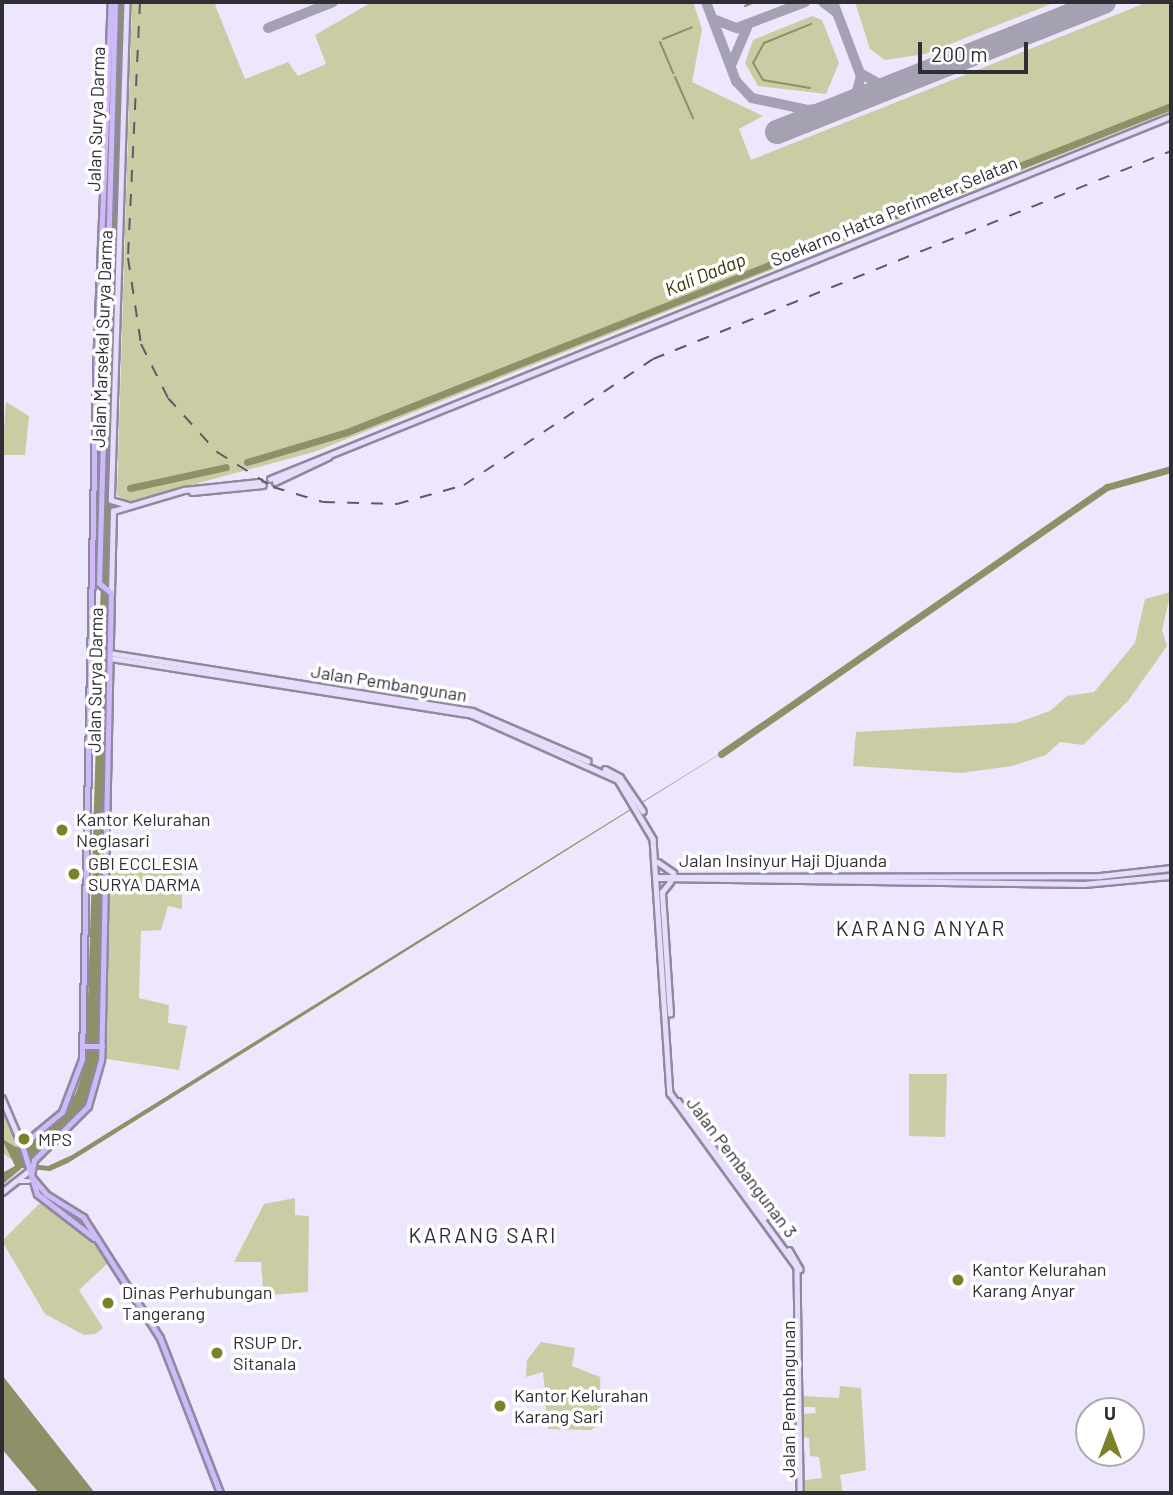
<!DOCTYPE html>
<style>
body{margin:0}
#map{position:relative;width:1173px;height:1495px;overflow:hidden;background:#ede6fd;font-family:Barlow,sans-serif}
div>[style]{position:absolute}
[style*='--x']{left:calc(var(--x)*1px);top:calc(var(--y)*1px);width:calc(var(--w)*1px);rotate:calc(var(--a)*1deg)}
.green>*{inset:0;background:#cacda4}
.water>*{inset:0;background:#8e9067}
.stream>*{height:2px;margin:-1px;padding:0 1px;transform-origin:1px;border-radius:1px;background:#8e9067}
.river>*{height:7px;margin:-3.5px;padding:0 3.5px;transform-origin:3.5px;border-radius:3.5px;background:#8e9067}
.taxiway>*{height:10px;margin:-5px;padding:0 5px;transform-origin:5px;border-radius:5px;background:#a5a0b2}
.runway>*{height:24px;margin:-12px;padding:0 12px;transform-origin:12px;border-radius:12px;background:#a5a0b2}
.roads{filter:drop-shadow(2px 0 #8f899e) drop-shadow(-2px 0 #8f899e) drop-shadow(0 2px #8f899e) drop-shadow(0 -2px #8f899e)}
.secondary>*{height:4.5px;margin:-2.25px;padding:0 2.25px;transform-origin:2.25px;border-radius:2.25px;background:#e7dcfc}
.primary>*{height:5px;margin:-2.5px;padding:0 2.5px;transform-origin:2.5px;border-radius:2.5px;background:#cfb9f9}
.rail>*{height:2px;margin-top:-1px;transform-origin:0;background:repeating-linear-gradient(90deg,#5d5a67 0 12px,transparent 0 24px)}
.dots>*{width:19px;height:19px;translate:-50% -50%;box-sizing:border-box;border:4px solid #fff;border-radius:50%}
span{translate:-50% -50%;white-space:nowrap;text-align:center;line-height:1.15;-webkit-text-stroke:7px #fff;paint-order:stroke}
.street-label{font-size:18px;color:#2f2d36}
.poi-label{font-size:18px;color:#2f2d36}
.left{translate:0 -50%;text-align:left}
.water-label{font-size:19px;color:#373702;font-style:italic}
.quarter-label{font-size:21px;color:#2f2d36;letter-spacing:2px}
.frame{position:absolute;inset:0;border:4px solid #2f2d36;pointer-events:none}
.north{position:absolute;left:1075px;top:1397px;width:70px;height:70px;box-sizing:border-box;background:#fff;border:2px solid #acabaf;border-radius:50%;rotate:0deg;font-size:19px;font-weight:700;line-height:28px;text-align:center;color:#2f2d36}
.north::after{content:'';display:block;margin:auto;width:24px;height:32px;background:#7e8029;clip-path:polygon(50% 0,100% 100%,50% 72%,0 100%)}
.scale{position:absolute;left:918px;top:42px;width:110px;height:32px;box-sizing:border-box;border:4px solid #2f2d36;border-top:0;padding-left:9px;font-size:21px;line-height:24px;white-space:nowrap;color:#2f2d36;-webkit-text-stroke:5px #fff;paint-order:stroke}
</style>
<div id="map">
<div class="green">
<div style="clip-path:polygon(132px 2px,221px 2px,215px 5px,245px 79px,288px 62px,298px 76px,326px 64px,315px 35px,372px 2px,693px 2px,702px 29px,692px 82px,763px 116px,739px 129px,751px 160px,1148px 2px,1171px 2px,1171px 111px,314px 452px,128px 502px,117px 495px)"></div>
<div style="clip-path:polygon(855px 2px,1056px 2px,925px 54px,885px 60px,870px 49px)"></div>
<div style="clip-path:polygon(812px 16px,822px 20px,839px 63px,826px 94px,758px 86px,745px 63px,753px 40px)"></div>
<div style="clip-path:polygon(6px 402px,29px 416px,25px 455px,2px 455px)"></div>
<div style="clip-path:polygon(1171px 592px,1162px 630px,1167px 646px,1128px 701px,1083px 745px,1060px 742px,1046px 755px,1012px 766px,961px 773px,853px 766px,856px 732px,1016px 723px,1050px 711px,1067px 696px,1094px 692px,1135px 643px,1145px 599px)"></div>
<div style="clip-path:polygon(102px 864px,182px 870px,182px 909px,168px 906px,161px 930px,141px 931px,139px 998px,169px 1005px,168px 1023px,187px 1026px,179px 1070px,101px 1058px)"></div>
<div style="clip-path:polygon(909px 1074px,947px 1074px,945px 1137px,909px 1136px)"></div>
<div style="clip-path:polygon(2px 1107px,20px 1151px,10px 1159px,2px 1152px)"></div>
<div style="clip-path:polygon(295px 1198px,295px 1215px,309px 1216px,308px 1292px,272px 1295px,271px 1287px,263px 1287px,261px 1262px,234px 1262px,264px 1204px)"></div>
<div style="clip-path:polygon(43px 1200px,94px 1238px,108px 1263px,79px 1290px,103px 1328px,95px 1334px,84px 1335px,45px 1314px,2px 1241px)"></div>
<div style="clip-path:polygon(541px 1342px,575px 1348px,572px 1366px,600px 1377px,602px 1422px,591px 1430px,548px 1429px,543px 1372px,526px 1377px,527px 1360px)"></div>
<div style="clip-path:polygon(840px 1386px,861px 1388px,866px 1470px,840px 1475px,843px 1493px,799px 1493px,798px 1481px,822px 1478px,819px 1457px,810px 1456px,809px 1438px,803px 1437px,803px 1414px,816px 1413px,815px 1407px,803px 1407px,803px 1396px,839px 1398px)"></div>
</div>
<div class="water">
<div style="clip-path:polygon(119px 2px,124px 2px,98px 1059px,88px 1101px,30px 1164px,48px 1166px,72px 1155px,763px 727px,68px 1163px,50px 1171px,22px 1168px,2px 1185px,2px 1173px,15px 1166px,2px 1139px,21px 1150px,59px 1119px,76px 1093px,86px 1062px)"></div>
<div style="clip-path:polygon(2px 1375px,95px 1493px,39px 1493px,2px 1449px)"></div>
</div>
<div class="stream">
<div style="--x:863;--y:3;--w:3;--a:-18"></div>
<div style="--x:745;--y:6;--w:11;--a:-22"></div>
<div style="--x:663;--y:39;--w:31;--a:-22"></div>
<div style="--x:660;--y:42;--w:34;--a:67"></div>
<div style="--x:675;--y:77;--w:45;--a:66.3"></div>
<div style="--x:810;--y:88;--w:48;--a:-170.3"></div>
<div style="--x:763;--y:80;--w:20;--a:-120"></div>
<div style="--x:753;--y:63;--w:23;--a:-61"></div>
<div style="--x:764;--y:43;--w:51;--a:-22"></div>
</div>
<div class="river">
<div style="--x:247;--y:462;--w:104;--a:-16.7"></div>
<div style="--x:347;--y:432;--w:886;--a:-21.59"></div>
<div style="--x:130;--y:488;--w:98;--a:-12.3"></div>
<div style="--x:721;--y:754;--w:469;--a:-34.7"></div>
<div style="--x:1107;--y:487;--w:66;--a:-15.7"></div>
</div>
<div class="taxiway">
<div style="--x:706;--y:2;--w:85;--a:69.2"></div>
<div style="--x:736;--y:81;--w:23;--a:47"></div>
<div style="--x:752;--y:98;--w:57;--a:12.1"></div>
<div style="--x:808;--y:110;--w:37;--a:-8"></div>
<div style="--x:823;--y:2;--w:16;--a:38"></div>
<div style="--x:833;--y:2;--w:79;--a:69.3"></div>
<div style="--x:861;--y:76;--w:27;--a:105"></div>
<div style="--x:713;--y:19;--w:26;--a:21"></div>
<div style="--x:737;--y:28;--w:73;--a:-20.9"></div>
<div style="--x:268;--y:28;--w:70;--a:-21.8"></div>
<div style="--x:732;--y:63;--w:39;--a:-67"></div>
<div style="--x:860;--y:73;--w:31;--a:29"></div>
</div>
<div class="runway">
<div style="--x:777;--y:132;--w:352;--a:-21.7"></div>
</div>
<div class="roads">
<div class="secondary">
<div style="--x:127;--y:2;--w:498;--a:91.8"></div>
<div style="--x:111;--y:500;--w:18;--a:16"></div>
<div style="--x:270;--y:479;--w:971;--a:-21.94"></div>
<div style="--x:275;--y:482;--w:59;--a:-25.3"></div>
<div style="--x:192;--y:492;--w:71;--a:-5.6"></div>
<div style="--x:111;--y:593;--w:82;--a:-88.6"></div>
<div style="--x:113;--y:511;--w:74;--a:-16.5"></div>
<div style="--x:184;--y:490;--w:75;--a:-6.1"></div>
<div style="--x:110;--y:653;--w:367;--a:9.1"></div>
<div style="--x:472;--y:711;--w:126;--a:23.3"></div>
<div style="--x:110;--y:658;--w:366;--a:8.9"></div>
<div style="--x:472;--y:715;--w:160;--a:24"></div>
<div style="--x:618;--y:780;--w:69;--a:59.3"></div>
<div style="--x:653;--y:839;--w:255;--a:86.2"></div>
<div style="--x:670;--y:1093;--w:215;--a:53.9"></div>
<div style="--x:797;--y:1267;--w:226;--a:89.2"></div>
<div style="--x:605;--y:769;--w:17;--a:28"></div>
<div style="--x:620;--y:777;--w:41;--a:55.9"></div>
<div style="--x:658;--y:862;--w:19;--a:35"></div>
<div style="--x:658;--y:877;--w:442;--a:-0.1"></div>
<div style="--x:1100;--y:876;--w:71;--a:-6.4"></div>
<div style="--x:658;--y:878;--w:426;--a:0.8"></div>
<div style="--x:1084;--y:884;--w:87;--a:-5.3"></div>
<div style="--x:670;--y:1014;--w:122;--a:-93.8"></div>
<div style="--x:662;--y:892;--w:13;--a:-51"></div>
<div style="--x:2;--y:1098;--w:51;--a:66.9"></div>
<div style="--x:678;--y:1101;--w:145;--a:53.1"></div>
<div style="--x:17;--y:1181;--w:12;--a:0"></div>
<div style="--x:2;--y:1192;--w:33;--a:-38"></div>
<div style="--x:789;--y:1250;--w:22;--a:60"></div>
</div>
<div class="primary">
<div style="--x:99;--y:583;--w:16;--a:40"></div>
<div style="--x:111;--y:593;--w:467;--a:91.2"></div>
<div style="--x:101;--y:1060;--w:48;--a:105.8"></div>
<div style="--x:88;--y:1106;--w:76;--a:135"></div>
<div style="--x:34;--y:1160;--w:16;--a:101"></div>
<div style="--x:31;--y:1176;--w:23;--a:50"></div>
<div style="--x:46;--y:1194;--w:44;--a:31.9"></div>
<div style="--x:83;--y:1217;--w:143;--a:57.5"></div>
<div style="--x:160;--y:1338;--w:166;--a:68.8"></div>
<div style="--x:99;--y:583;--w:581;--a:-88.42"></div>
<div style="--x:86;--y:820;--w:21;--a:-19"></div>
<div style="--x:85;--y:1046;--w:17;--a:0"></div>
<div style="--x:94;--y:1238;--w:72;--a:-142.3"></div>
<div style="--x:37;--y:1194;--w:51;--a:-107"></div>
<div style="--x:22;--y:1145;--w:52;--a:-39.5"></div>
<div style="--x:62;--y:1112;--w:57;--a:-69.3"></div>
<div style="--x:82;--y:1059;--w:691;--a:-88.84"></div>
<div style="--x:96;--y:368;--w:366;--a:-87.7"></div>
</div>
</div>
<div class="rail">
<div style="--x:140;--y:2;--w:256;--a:92.7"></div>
<div style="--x:128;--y:258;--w:87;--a:81.4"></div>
<div style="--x:141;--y:344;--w:60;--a:63.4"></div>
<div style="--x:168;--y:398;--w:73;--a:47.8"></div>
<div style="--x:217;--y:452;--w:66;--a:32"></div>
<div style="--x:273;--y:487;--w:52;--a:16.7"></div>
<div style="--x:323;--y:502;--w:74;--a:1.5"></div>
<div style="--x:397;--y:504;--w:70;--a:-15.8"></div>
<div style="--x:464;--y:485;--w:227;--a:-33.7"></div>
<div style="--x:653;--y:359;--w:558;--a:-21.88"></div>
</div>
<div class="dots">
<div style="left:62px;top:830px;background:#7e8029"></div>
<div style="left:74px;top:874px;background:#7e8029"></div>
<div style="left:24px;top:1139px;background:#7e8029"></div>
<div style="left:958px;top:1280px;background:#7e8029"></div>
<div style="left:108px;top:1303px;background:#7e8029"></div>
<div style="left:217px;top:1353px;background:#7e8029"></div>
<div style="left:500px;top:1406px;background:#7e8029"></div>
</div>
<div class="street-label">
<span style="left:96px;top:119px;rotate:-88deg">Jalan Surya Darma</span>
<span style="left:894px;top:211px;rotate:-22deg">Soekarno Hatta Perimeter Selatan</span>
<span style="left:102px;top:339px;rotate:-88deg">Jalan Marsekal Surya Darma</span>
<span style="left:95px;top:680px;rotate:-89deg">Jalan Surya Darma</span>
<span style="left:389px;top:683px;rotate:9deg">Jalan Pembangunan</span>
<span style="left:783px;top:860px">Jalan Insinyur Haji Djuanda</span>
<span style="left:742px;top:1167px;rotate:53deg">Jalan Pembangunan 3</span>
<span style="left:788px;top:1399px;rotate:-90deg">Jalan Pembangunan</span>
</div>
<div class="poi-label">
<span class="left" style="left:76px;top:830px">Kantor Kelurahan<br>Neglasari</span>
<span class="left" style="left:88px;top:874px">GBI ECCLESIA<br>SURYA DARMA</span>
<span class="left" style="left:38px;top:1139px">MPS</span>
<span class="left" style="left:972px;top:1280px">Kantor Kelurahan<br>Karang Anyar</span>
<span class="left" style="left:122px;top:1303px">Dinas Perhubungan<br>Tangerang</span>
<span class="left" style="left:233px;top:1353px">RSUP Dr.<br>Sitanala</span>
<span class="left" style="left:514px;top:1406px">Kantor Kelurahan<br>Karang Sari</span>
</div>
<div class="water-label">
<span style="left:705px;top:274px;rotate:-22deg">Kali Dadap</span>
</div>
<div class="quarter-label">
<span style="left:921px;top:928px">KARANG ANYAR</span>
<span style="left:483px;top:1235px">KARANG SARI</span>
</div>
<div class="frame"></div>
<div class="north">U</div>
<div class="scale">200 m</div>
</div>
